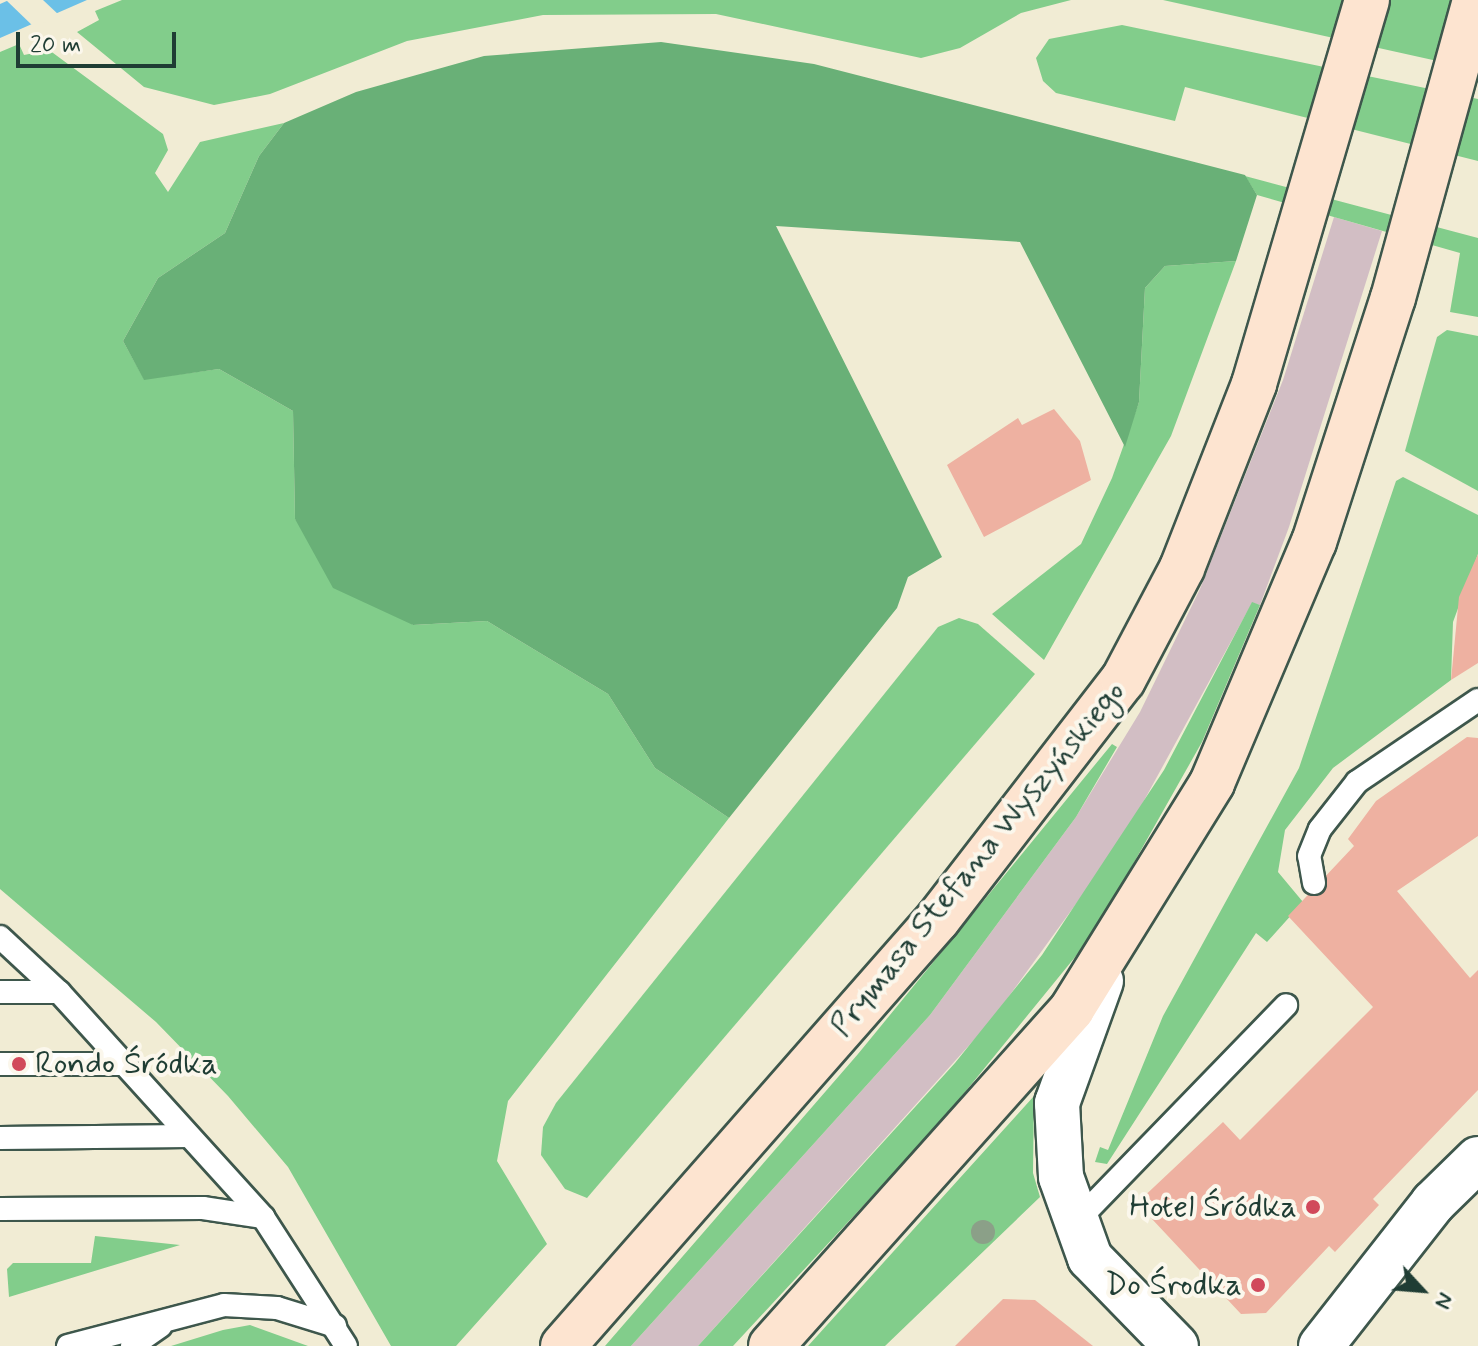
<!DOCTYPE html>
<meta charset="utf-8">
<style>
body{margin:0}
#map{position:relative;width:1478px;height:1346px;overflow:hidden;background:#f1ecd4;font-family:Mynerve,sans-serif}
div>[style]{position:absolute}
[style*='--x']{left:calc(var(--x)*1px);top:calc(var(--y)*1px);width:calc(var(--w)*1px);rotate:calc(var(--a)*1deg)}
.industrial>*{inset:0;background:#d2bec4}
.green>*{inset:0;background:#82cd8b}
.forest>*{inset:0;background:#69b077}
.water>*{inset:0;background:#6bc0e7}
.pier>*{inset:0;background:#f1ecd4}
.building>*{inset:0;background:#eeb1a1}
.roads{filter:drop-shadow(2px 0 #3e574c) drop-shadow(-2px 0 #3e574c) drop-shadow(0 2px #3e574c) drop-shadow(0 -2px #3e574c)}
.lane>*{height:22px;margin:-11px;padding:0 11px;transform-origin:11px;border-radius:11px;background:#fff}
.street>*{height:44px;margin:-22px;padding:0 22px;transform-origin:22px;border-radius:22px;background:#fff}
.secondary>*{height:44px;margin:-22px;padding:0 22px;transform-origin:22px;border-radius:22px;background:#fde4d0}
.trees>*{width:24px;height:24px;margin:-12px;border-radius:50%;background:#8ba088}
.dots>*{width:22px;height:22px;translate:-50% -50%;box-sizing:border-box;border:4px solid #fbf7ec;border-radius:50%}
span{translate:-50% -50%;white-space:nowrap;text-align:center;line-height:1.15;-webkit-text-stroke:8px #fbf7ec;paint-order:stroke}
.street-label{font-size:32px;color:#1f3d34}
.poi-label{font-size:32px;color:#1f3d34}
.left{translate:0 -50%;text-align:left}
.right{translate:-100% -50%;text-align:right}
.north{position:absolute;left:1382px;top:1250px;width:80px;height:80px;-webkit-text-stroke:6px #fbf7ec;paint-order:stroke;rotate:116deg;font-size:22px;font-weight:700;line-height:32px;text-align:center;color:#1f3d34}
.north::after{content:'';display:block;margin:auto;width:28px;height:36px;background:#1f3d34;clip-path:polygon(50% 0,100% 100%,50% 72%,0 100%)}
.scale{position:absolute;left:16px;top:32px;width:160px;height:36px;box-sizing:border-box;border:4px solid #1f3d34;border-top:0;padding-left:10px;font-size:24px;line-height:28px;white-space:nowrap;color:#1f3d34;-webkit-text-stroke:6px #fbf7ec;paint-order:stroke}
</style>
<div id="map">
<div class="industrial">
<div style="clip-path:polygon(1334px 217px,1382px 231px,1289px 527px,1260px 605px,1252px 603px,1123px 839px,991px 1021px,698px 1346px,631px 1346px,930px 1015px,1076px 817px,1140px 712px,1200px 589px,1283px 380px)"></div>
</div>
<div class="green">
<div style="clip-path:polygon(122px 0,1071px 0,1021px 13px,960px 48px,921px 58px,716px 14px,543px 15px,407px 41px,270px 94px,214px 105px,144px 87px,77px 32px,99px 20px,95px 11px)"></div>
<div style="clip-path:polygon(1163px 0,1460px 0,1478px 70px,1293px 29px)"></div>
<div style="clip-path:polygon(1122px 25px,1478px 99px,1478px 161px,1185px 87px,1175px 121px,1056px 93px,1043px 81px,1036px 58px,1049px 39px)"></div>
<div style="clip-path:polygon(19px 44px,24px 55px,49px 50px,163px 134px,168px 150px,155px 173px,168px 192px,200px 142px,284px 123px,259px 156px,225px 233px,158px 278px,123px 341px,144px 379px,219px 369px,293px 411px,295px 519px,413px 625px,487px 621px,608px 694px,655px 768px,729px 818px,508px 1101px,497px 1161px,547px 1244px,456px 1346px,391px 1346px,288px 1167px,228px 1096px,156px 1022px,0 889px,0 52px)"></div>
<div style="clip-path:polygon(1245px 176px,1478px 238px,1478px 317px,1450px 312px,1460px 253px,1257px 195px)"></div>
<div style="clip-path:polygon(1236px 261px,1171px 436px,1044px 660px,992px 614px,1081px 544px,1112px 478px,1139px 402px,1145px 288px,1165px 266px)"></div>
<div style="clip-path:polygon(1447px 330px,1478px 336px,1478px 491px,1405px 451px,1437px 337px)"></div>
<div style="clip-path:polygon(1403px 477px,1478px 515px,1478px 554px,1453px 622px,1451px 680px,1333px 768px,1285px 830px,1278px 872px,1303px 902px,1267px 942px,1256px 933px,1107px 1164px,1095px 1162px,1100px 1147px,1108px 1150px,1163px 1016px,1299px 768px,1396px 481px)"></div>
<div style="clip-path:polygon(1252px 602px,1260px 605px,1202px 742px,1093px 935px,939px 1124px,733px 1346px,698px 1346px,955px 1063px,1042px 955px,1164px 770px)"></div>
<div style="clip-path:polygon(959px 618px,978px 624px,1035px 674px,587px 1198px,565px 1189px,541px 1155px,543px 1127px,556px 1103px,938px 627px)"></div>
<div style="clip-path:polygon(1112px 744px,1117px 747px,1076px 817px,930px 1015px,631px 1346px,605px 1346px,858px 1054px)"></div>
<div style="clip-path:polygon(1034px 1096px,1033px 1173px,1040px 1197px,885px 1346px,808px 1346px)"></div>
<div style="clip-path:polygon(95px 1236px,180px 1245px,9px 1297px,7px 1269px,13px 1263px,91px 1263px)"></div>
<div style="clip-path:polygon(250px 1325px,308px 1346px,171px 1346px,223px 1330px)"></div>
</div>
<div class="forest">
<div style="clip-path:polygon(661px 42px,814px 64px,1245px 175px,1257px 195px,1236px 261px,1165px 266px,1145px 288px,1139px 402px,1125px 447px,1020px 242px,776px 226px,942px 557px,908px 577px,897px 608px,729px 818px,655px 768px,608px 694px,487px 621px,413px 625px,333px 588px,295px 519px,293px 411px,219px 369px,144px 380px,123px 341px,158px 278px,225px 233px,259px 156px,284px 123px,356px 92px,484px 56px)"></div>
</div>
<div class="water">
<div style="clip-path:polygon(9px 0,87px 0,0 38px,0 4px)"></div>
</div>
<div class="pier">
<div style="clip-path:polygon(6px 0,43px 0,60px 16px,34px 27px)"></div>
</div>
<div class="building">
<div style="clip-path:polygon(1054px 409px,1080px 441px,1091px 480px,984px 537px,947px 465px,1018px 418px,1022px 425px)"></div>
<div style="clip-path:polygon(1478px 554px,1478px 663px,1451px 680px,1459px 597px)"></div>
<div style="clip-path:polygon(1467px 737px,1478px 738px,1478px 836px,1397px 891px,1470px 978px,1478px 970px,1478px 1090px,1373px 1199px,1379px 1205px,1335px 1252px,1329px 1246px,1266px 1313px,1241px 1314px,1137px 1203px,1223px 1122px,1240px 1140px,1373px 1007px,1288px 916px,1354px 846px,1348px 839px,1376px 801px)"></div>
<div style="clip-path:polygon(1003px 1299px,1035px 1300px,1093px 1346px,955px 1346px)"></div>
</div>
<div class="roads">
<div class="lane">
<div style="--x:1314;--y:883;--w:27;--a:-100"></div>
<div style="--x:1309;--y:856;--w:29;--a:-68"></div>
<div style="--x:1320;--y:829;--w:60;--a:-51.8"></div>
<div style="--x:1357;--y:782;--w:146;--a:-34.1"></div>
<div style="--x:0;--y:937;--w:81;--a:43"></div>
<div style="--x:59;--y:992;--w:304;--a:47.8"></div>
<div style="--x:263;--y:1217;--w:153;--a:57.2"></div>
<div style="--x:0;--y:992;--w:59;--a:0"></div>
<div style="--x:0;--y:1064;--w:127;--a:0"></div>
<div style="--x:0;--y:1138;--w:189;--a:-0.6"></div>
<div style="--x:0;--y:1209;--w:203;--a:-0.3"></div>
<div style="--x:203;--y:1208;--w:61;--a:8.5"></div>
<div style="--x:1076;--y:1222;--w:302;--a:-45.9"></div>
<div style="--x:68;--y:1346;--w:161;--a:-14.7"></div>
<div style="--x:224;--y:1305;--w:53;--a:3.2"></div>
<div style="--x:277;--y:1308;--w:61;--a:17.2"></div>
<div style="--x:132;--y:1346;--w:35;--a:-35"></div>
</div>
<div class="street">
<div style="--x:1101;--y:981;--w:130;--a:109.8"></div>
<div style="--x:1057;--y:1103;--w:74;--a:86.9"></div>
<div style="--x:1061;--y:1177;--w:86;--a:70.3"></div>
<div style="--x:1090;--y:1258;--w:123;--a:45.7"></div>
<div style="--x:1321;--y:1346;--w:182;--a:-51.9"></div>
<div style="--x:1433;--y:1203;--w:63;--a:-44.4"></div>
</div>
<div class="secondary">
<div style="--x:563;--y:1346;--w:568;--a:-48.71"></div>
<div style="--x:938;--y:919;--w:302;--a:-52.3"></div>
<div style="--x:1123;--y:680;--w:127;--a:-62.2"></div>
<div style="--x:1182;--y:568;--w:198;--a:-68.6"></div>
<div style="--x:1254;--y:384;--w:400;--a:-73.6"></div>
<div style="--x:771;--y:1346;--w:452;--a:-48.2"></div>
<div style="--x:1072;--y:1009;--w:266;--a:-58.2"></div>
<div style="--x:1212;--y:783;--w:262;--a:-67.1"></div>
<div style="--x:1314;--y:542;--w:256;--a:-72.1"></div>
<div style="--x:1393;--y:298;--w:309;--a:-74.6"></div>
</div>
</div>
<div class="trees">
<div style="left:983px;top:1232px"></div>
</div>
<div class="dots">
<div style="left:19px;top:1064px;background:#d1495b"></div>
<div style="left:1313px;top:1207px;background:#d1495b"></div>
<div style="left:1258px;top:1285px;background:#d1495b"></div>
</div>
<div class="street-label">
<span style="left:978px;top:859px;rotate:-51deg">Prymasa Stefana Wyszyńskiego</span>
</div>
<div class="poi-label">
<span class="left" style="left:35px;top:1064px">Rondo Śródka</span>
<span class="right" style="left:1297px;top:1207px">Hotel Śródka</span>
<span class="right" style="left:1242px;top:1285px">Do Środka</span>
</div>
<div class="north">N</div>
<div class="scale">20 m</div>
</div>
